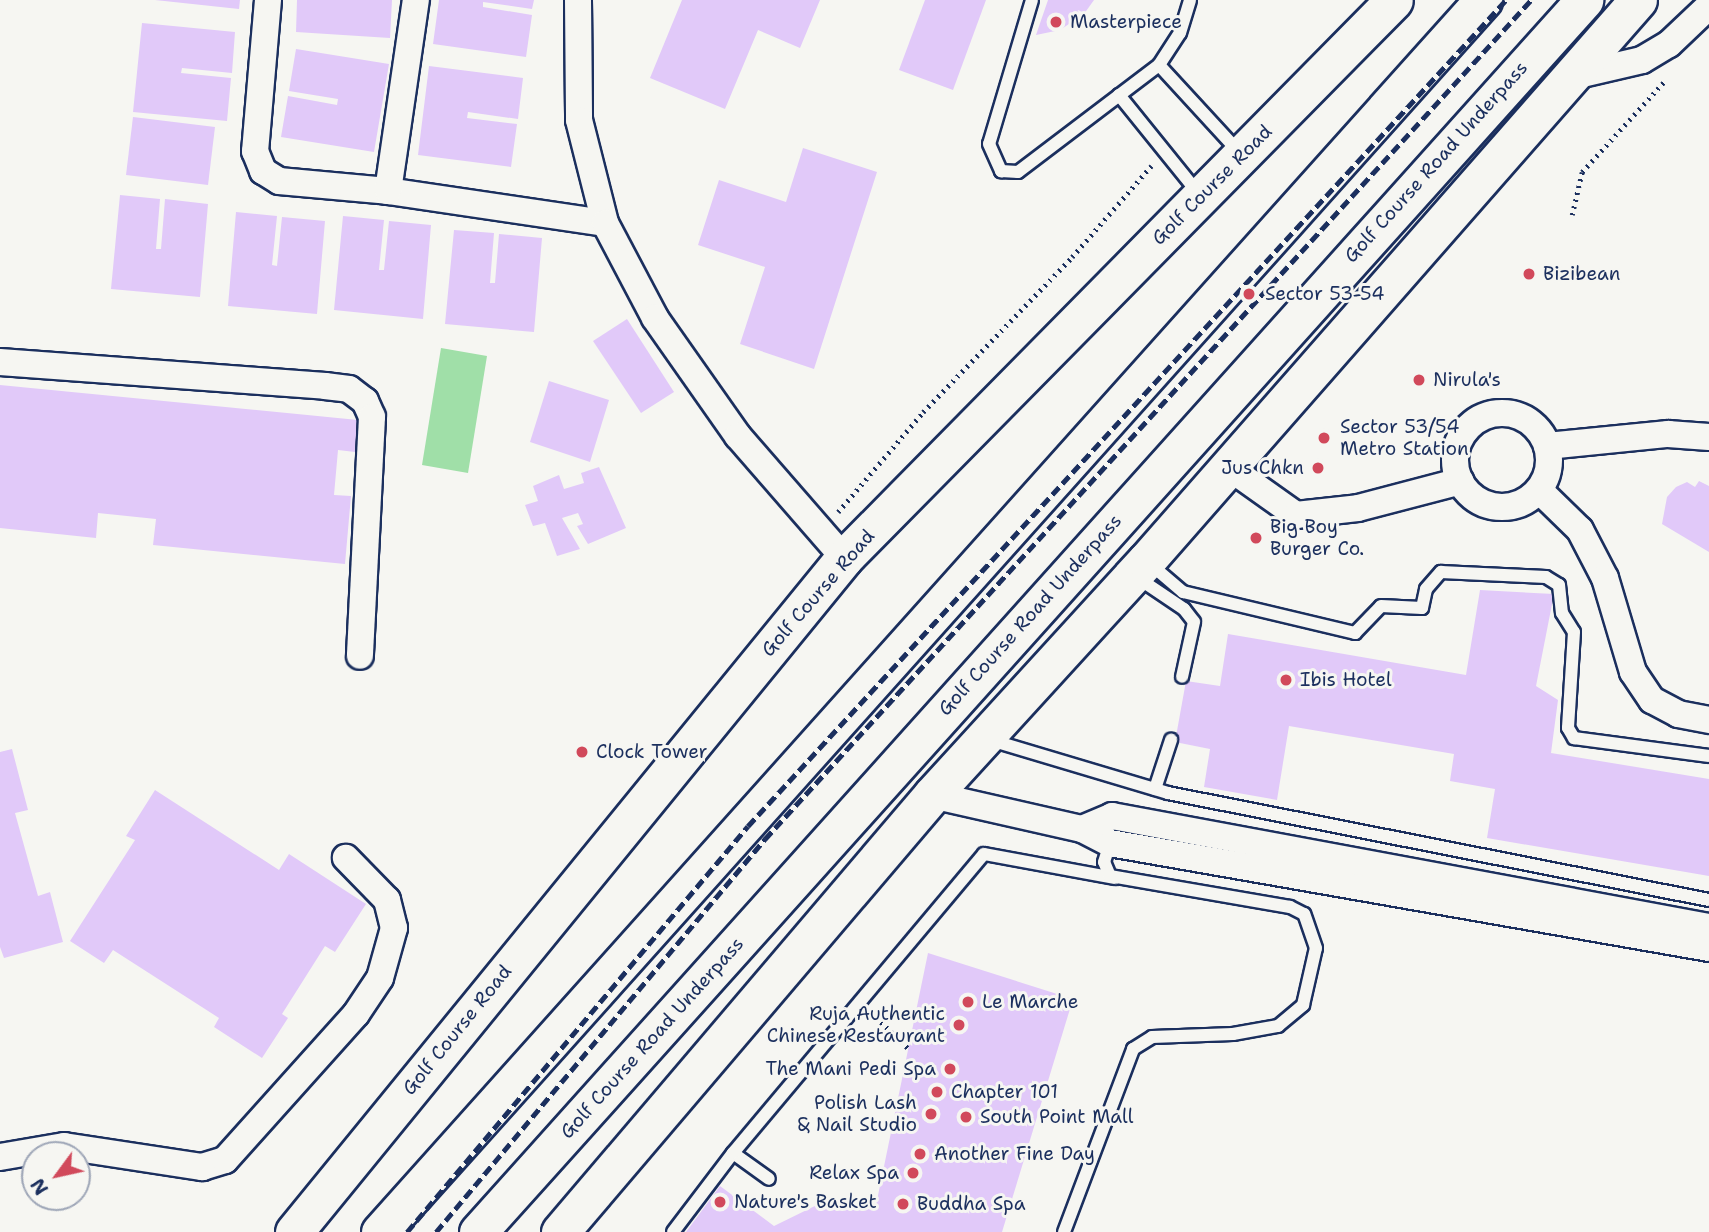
<!DOCTYPE html>
<style>
body{margin:0}
#map{position:relative;width:1709px;height:1232px;overflow:hidden;background:#f6f6f2;font-family:"Shantell Sans",sans-serif}
div>[style]{position:absolute}
[style*='--x']{left:calc(var(--x)*1px);top:calc(var(--y)*1px);width:calc(var(--w)*1px);rotate:calc(var(--a)*1deg)}
.green>*{inset:0;background:#a0dfa8}
.building>*{inset:0;background:#e1c9f9}
.path>*{height:4.5px;margin-top:-2.25px;transform-origin:0;background:repeating-linear-gradient(90deg,#1b2f5e 0 2px,transparent 0 7px)}
.roads{filter:drop-shadow(2px 0 #1b2f5e) drop-shadow(-2px 0 #1b2f5e) drop-shadow(0 2px #1b2f5e) drop-shadow(0 -2px #1b2f5e)}
.lane>*{height:12px;margin:-6px;padding:0 6px;transform-origin:6px;border-radius:6px;background:#f6f6f2}
.street>*{height:26px;margin:-13px;padding:0 13px;transform-origin:13px;border-radius:13px;background:#f6f6f2}
.street>.ring{margin:-13px;padding:0;box-sizing:content-box;background:none;border:26px solid #f6f6f2;border-radius:50%}
.secondary>*{height:37px;margin:-18.5px;padding:0 18.5px;transform-origin:18.5px;border-radius:18.5px;background:#f6f6f2}
.rail>*{height:5px;margin-top:-2.5px;transform-origin:0;background:repeating-linear-gradient(90deg,#1b2f5e 0 10px,transparent 0 15px)}
.dots>*{width:19px;height:19px;translate:-50% -50%;box-sizing:border-box;border:4px solid #f6f6f2;border-radius:50%}
span{translate:-50% -50%;white-space:nowrap;text-align:center;line-height:1.15;-webkit-text-stroke:6px #f6f6f2;paint-order:stroke}
.poi-label{font-size:19px;color:#1b2f5e}
.left{translate:0 -50%;text-align:left}
.right{translate:-100% -50%;text-align:right}
.street-label{font-size:19px;color:#1b2f5e}
.north{position:absolute;left:21px;top:1141px;width:70px;height:70px;box-sizing:border-box;background:#f6f6f2;border:2px solid #9ea6b7;border-radius:50%;rotate:237deg;font-size:19px;font-weight:700;line-height:28px;text-align:center;color:#1b2f5e}
.north::after{content:'';display:block;margin:auto;width:24px;height:32px;background:#d1495b;clip-path:polygon(50% 0,100% 100%,50% 72%,0 100%)}
</style>
<div id="map">
<div class="green">
<div style="clip-path:polygon(441px 348px,487px 356px,468px 473px,422px 465px)"></div>
</div>
<div class="building">
<div style="clip-path:polygon(155px 0,240px 0,239px 9px)"></div>
<div style="clip-path:polygon(297px 0,392px 0,390px 38px,296px 32px)"></div>
<div style="clip-path:polygon(439px 0,534px 0,532px 9px,483px 2px,483px 7px,532px 15px,526px 57px,433px 44px)"></div>
<div style="clip-path:polygon(682px 0,820px 0,800px 48px,758px 30px,725px 109px,650px 78px)"></div>
<div style="clip-path:polygon(925px 0,986px 0,953px 90px,899px 70px)"></div>
<div style="clip-path:polygon(1048px 0,1094px 0,1084px 14px,1060px 30px,1036px 35px)"></div>
<div style="clip-path:polygon(142px 23px,235px 32px,232px 73px,182px 68px,181px 73px,231px 78px,227px 121px,133px 112px)"></div>
<div style="clip-path:polygon(296px 49px,389px 64px,374px 152px,281px 137px,288px 96px,337px 105px,338px 99px,289px 91px)"></div>
<div style="clip-path:polygon(429px 66px,523px 78px,518px 119px,468px 112px,467px 118px,517px 124px,511px 167px,418px 155px)"></div>
<div style="clip-path:polygon(133px 117px,215px 127px,208px 185px,126px 175px)"></div>
<div style="clip-path:polygon(803px 148px,877px 172px,814px 369px,740px 344px,765px 267px,698px 245px,719px 180px,786px 202px)"></div>
<div style="clip-path:polygon(120px 195px,160px 199px,156px 249px,161px 249px,165px 199px,208px 204px,200px 297px,111px 289px)"></div>
<div style="clip-path:polygon(236px 212px,277px 216px,272px 265px,277px 266px,282px 217px,325px 221px,317px 314px,228px 306px)"></div>
<div style="clip-path:polygon(343px 216px,384px 220px,379px 270px,384px 270px,389px 221px,431px 225px,423px 319px,334px 310px)"></div>
<div style="clip-path:polygon(454px 230px,494px 233px,490px 283px,495px 283px,499px 234px,542px 238px,534px 332px,445px 324px)"></div>
<div style="clip-path:polygon(627px 319px,674px 392px,641px 413px,593px 341px)"></div>
<div style="clip-path:polygon(549px 381px,609px 400px,590px 462px,530px 442px)"></div>
<div style="clip-path:polygon(0 385px,358px 420px,355px 452px,338px 450px,334px 495px,351px 496px,345px 564px,153px 545px,156px 519px,98px 513px,96px 538px,0 528px)"></div>
<div style="clip-path:polygon(599px 467px,626px 528px,588px 544px,577px 526px,583px 524px,578px 513px,562px 518px,580px 549px,557px 556px,545px 523px,533px 526px,525px 505px,538px 501px,533px 486px,559px 475px,564px 489px,584px 483px,581px 473px)"></div>
<div style="clip-path:polygon(1699px 481px,1709px 486px,1709px 552px,1662px 524px,1667px 497px,1676px 487px,1687px 482px,1695px 487px)"></div>
<div style="clip-path:polygon(1480px 590px,1554px 594px,1536px 686px,1558px 700px,1551px 753px,1709px 779px,1709px 876px,1487px 838px,1495px 789px,1450px 781px,1454px 754px,1289px 726px,1277px 800px,1204px 787px,1210px 749px,1175px 742px,1186px 681px,1220px 686px,1228px 634px,1466px 675px)"></div>
<div style="clip-path:polygon(12px 749px,28px 810px,15px 813px,38px 896px,50px 892px,63px 942px,4px 958px,0 947px,0 752px)"></div>
<div style="clip-path:polygon(155px 790px,279px 870px,289px 854px,366px 904px,335px 952px,325px 946px,282px 1014px,288px 1018px,262px 1058px,214px 1027px,219px 1018px,113px 950px,104px 963px,70px 941px,135px 840px,126px 836px)"></div>
<div style="clip-path:polygon(928px 953px,1073px 999px,1002px 1232px,686px 1232px,720px 1186px,774px 1226px,823px 1202px,875px 1210px)"></div>
</div>
<div class="path">
<div style="--x:1572;--y:215;--w:44;--a:-76.9"></div>
<div style="--x:1582;--y:172;--w:122;--a:-47.7"></div>
<div style="--x:838;--y:512;--w:131;--a:-49.6"></div>
<div style="--x:923;--y:412;--w:215;--a:-46.1"></div>
<div style="--x:1072;--y:257;--w:121;--a:-49"></div>
<div style="--x:876;--y:1017;--w:46;--a:44.1"></div>
</div>
<div class="roads">
<div class="lane">
<div style="--x:1032;--y:0;--w:150;--a:106.6"></div>
<div style="--x:989;--y:144;--w:30;--a:66"></div>
<div style="--x:1001;--y:171;--w:17;--a:3"></div>
<div style="--x:1018;--y:172;--w:177;--a:-37.2"></div>
<div style="--x:1159;--y:65;--w:38;--a:-57"></div>
<div style="--x:1180;--y:33;--w:34;--a:-73"></div>
<div style="--x:1159;--y:65;--w:118;--a:47.4"></div>
<div style="--x:1119;--y:95;--w:126;--a:51.1"></div>
<div style="--x:1149;--y:563;--w:45;--a:40.5"></div>
<div style="--x:1183;--y:592;--w:177;--a:13.4"></div>
<div style="--x:1355;--y:633;--w:37;--a:-46"></div>
<div style="--x:1381;--y:606;--w:41;--a:2.8"></div>
<div style="--x:1422;--y:608;--w:19;--a:-78"></div>
<div style="--x:1426;--y:589;--w:23;--a:-49"></div>
<div style="--x:1441;--y:572;--w:105;--a:2.7"></div>
<div style="--x:1546;--y:577;--w:15;--a:32"></div>
<div style="--x:1559;--y:585;--w:28;--a:84"></div>
<div style="--x:1562;--y:613;--w:22;--a:58"></div>
<div style="--x:1574;--y:632;--w:96;--a:93.6"></div>
<div style="--x:1568;--y:728;--w:12;--a:59"></div>
<div style="--x:1574;--y:738;--w:136;--a:7.6"></div>
<div style="--x:1135;--y:576;--w:59;--a:34"></div>
<div style="--x:1184;--y:609;--w:16;--a:52"></div>
<div style="--x:1194;--y:622;--w:56;--a:102.3"></div>
<div style="--x:987;--y:739;--w:189;--a:16.6"></div>
<div style="--x:1168;--y:793;--w:551;--a:11.19"></div>
<div style="--x:1155;--y:789;--w:52;--a:-71.9"></div>
<div style="--x:733;--y:1153;--w:44;--a:35.8"></div>
<div style="--x:673;--y:1232;--w:99;--a:-52.8"></div>
<div style="--x:733;--y:1153;--w:390;--a:-50"></div>
<div style="--x:984;--y:854;--w:133;--a:10.4"></div>
<div style="--x:1064;--y:1232;--w:196;--a:-69.3"></div>
<div style="--x:1133;--y:1049;--w:22;--a:-32"></div>
<div style="--x:1152;--y:1037;--w:81;--a:-2.1"></div>
<div style="--x:1233;--y:1034;--w:46;--a:-10.1"></div>
<div style="--x:1278;--y:1026;--w:33;--a:-40"></div>
<div style="--x:1303;--y:1005;--w:58;--a:-77.2"></div>
<div style="--x:1316;--y:948;--w:36;--a:-109"></div>
<div style="--x:1304;--y:914;--w:16;--a:-153"></div>
<div style="--x:1290;--y:907;--w:183;--a:-170.2"></div>
<div style="--x:1110;--y:876;--w:15;--a:-113"></div>
<div style="--x:1104;--y:862;--w:20;--a:-72"></div>
</div>
<div class="street">
<div style="--x:268;--y:0;--w:152;--a:94.9"></div>
<div style="--x:255;--y:151;--w:22;--a:68"></div>
<div style="--x:263;--y:171;--w:19;--a:32"></div>
<div style="--x:279;--y:181;--w:109;--a:5.2"></div>
<div style="--x:388;--y:191;--w:219;--a:8.4"></div>
<div style="--x:578;--y:0;--w:120;--a:89.5"></div>
<div style="--x:579;--y:120;--w:106;--a:75.8"></div>
<div style="--x:605;--y:223;--w:107;--a:62.2"></div>
<div style="--x:655;--y:318;--w:144;--a:54.9"></div>
<div style="--x:738;--y:436;--w:162;--a:49"></div>
<div style="--x:1569;--y:77;--w:75;--a:-13.1"></div>
<div style="--x:1642;--y:60;--w:31;--a:-31"></div>
<div style="--x:1669;--y:44;--w:55;--a:-43.5"></div>
<div style="--x:388;--y:191;--w:193;--a:-81.7"></div>
<div style="--x:0;--y:362;--w:326;--a:4.2"></div>
<div style="--x:325;--y:386;--w:24;--a:7"></div>
<div style="--x:349;--y:389;--w:20;--a:37"></div>
<div style="--x:365;--y:401;--w:17;--a:66"></div>
<div style="--x:372;--y:417;--w:239;--a:92.9"></div>
<div class="ring" style="left:1455px;top:413px;width:68px;height:68px"></div>
<div style="--x:1547;--y:446;--w:122;--a:-5.7"></div>
<div style="--x:1668;--y:434;--w:41;--a:4.2"></div>
<div style="--x:1227;--y:466;--w:85;--a:35.4"></div>
<div style="--x:1296;--y:515;--w:62;--a:-6.4"></div>
<div style="--x:1358;--y:508;--w:106;--a:-14.7"></div>
<div style="--x:1539;--y:490;--w:57;--a:44.3"></div>
<div style="--x:1580;--y:530;--w:54;--a:62.5"></div>
<div style="--x:1605;--y:578;--w:98;--a:73.4"></div>
<div style="--x:1633;--y:672;--w:34;--a:56"></div>
<div style="--x:1652;--y:700;--w:30;--a:28"></div>
<div style="--x:1678;--y:714;--w:32;--a:11"></div>
<div style="--x:932;--y:795;--w:154;--a:12.8"></div>
<div style="--x:1082;--y:829;--w:31;--a:27"></div>
<div style="--x:1110;--y:843;--w:608;--a:9.94"></div>
<div style="--x:1082;--y:829;--w:33;--a:-23"></div>
<div style="--x:1112;--y:816;--w:607;--a:10.53"></div>
<div style="--x:0;--y:1157;--w:65;--a:-9.8"></div>
<div style="--x:64;--y:1146;--w:140;--a:8.7"></div>
<div style="--x:202;--y:1167;--w:24;--a:-17"></div>
<div style="--x:225;--y:1160;--w:196;--a:-48.1"></div>
<div style="--x:356;--y:1014;--w:43;--a:-56.3"></div>
<div style="--x:380;--y:978;--w:52;--a:-74.4"></div>
<div style="--x:394;--y:928;--w:29;--a:-104"></div>
<div style="--x:387;--y:900;--w:59;--a:-134.3"></div>
</div>
<div class="secondary">
<div style="--x:294;--y:1232;--w:870;--a:-50.78"></div>
<div style="--x:844;--y:558;--w:783;--a:-45.41"></div>
<div style="--x:380;--y:1232;--w:1654;--a:-48.16"></div>
<div style="--x:478;--y:1232;--w:1656;--a:-48.08"></div>
<div style="--x:560;--y:1232;--w:574;--a:-49.59"></div>
<div style="--x:932;--y:795;--w:317;--a:-47.6"></div>
<div style="--x:1146;--y:561;--w:746;--a:-48.75"></div>
</div>
</div>
<div class="rail">
<div style="--x:407;--y:1232;--w:530;--a:-49.97"></div>
<div style="--x:748;--y:826;--w:1121;--a:-47.46"></div>
<div style="--x:436;--y:1232;--w:513;--a:-50.07"></div>
<div style="--x:765;--y:839;--w:1136;--a:-47.6"></div>
</div>
<div class="dots">
<div style="left:1056px;top:22px;background:#d1495b"></div>
<div style="left:1529px;top:274px;background:#d1495b"></div>
<div style="left:1249px;top:294px;background:#d1495b"></div>
<div style="left:1419px;top:380px;background:#d1495b"></div>
<div style="left:1324px;top:438px;background:#d1495b"></div>
<div style="left:1318px;top:468px;background:#d1495b"></div>
<div style="left:1256px;top:538px;background:#d1495b"></div>
<div style="left:1286px;top:680px;background:#d1495b"></div>
<div style="left:582px;top:752px;background:#d1495b"></div>
<div style="left:968px;top:1002px;background:#d1495b"></div>
<div style="left:959px;top:1025px;background:#d1495b"></div>
<div style="left:950px;top:1069px;background:#d1495b"></div>
<div style="left:937px;top:1092px;background:#d1495b"></div>
<div style="left:931px;top:1114px;background:#d1495b"></div>
<div style="left:966px;top:1117px;background:#d1495b"></div>
<div style="left:920px;top:1154px;background:#d1495b"></div>
<div style="left:913px;top:1173px;background:#d1495b"></div>
<div style="left:720px;top:1202px;background:#d1495b"></div>
<div style="left:903px;top:1204px;background:#d1495b"></div>
</div>
<div class="poi-label">
<span class="left" style="left:1070px;top:22px">Masterpiece</span>
<span class="left" style="left:1543px;top:274px">Bizibean</span>
<span class="left" style="left:1265px;top:294px">Sector 53-54</span>
<span class="left" style="left:1433px;top:380px">Nirula's</span>
<span class="left" style="left:1340px;top:438px">Sector 53/54<br>Metro Station</span>
<span class="right" style="left:1304px;top:468px">Jus Chkn</span>
<span class="left" style="left:1270px;top:538px">Big Boy<br>Burger Co.</span>
<span class="left" style="left:1300px;top:680px">Ibis Hotel</span>
<span class="left" style="left:596px;top:752px">Clock Tower</span>
<span class="left" style="left:982px;top:1002px">Le Marche</span>
<span class="right" style="left:945px;top:1025px">Ruja Authentic<br>Chinese Restaurant</span>
<span class="right" style="left:936px;top:1069px">The Mani Pedi Spa</span>
<span class="left" style="left:951px;top:1092px">Chapter 101</span>
<span class="right" style="left:917px;top:1114px">Polish Lash<br>&amp; Nail Studio</span>
<span class="left" style="left:980px;top:1117px">South Point Mall</span>
<span class="left" style="left:934px;top:1154px">Another Fine Day</span>
<span class="right" style="left:899px;top:1173px">Relax Spa</span>
<span class="left" style="left:734px;top:1202px">Nature's Basket</span>
<span class="left" style="left:917px;top:1204px">Buddha Spa</span>
</div>
<div class="street-label">
<span style="left:1436px;top:162px;rotate:-48deg">Golf Course Road Underpass</span>
<span style="left:1212px;top:185px;rotate:-45deg">Golf Course Road</span>
<span style="left:818px;top:593px;rotate:-49deg">Golf Course Road</span>
<span style="left:1030px;top:615px;rotate:-48deg">Golf Course Road Underpass</span>
<span style="left:457px;top:1030px;rotate:-51deg">Golf Course Road</span>
<span style="left:652px;top:1038px;rotate:-48deg">Golf Course Road Underpass</span>
</div>
<div class="north">N</div>
</div>
